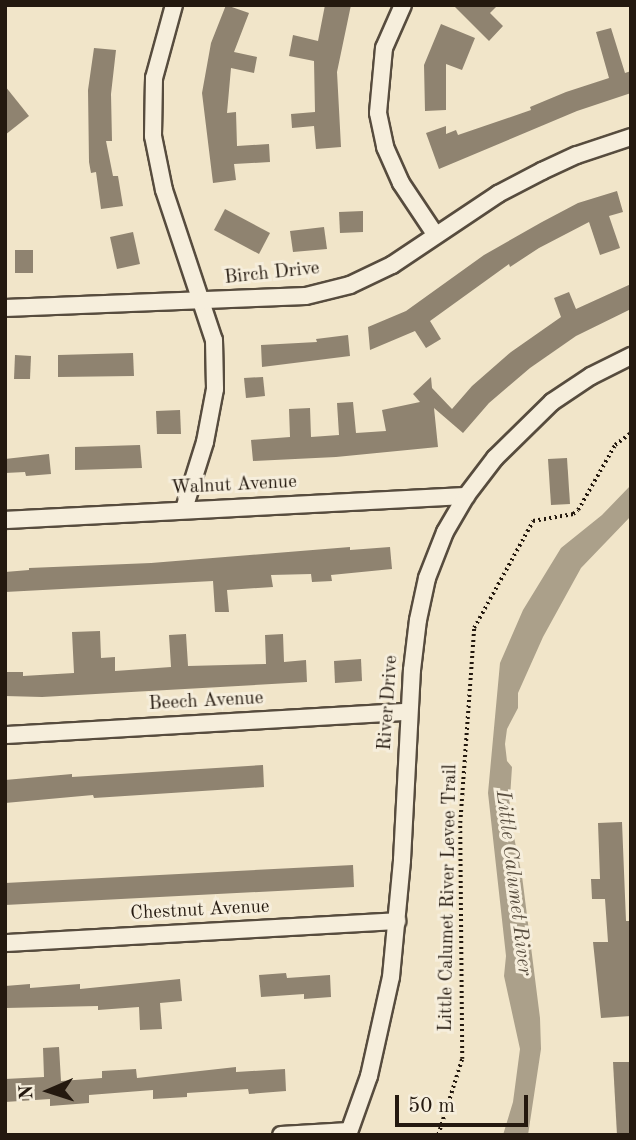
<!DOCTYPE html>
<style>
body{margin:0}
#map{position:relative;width:636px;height:1140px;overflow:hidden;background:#f1e5c9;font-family:"Old Standard TT",serif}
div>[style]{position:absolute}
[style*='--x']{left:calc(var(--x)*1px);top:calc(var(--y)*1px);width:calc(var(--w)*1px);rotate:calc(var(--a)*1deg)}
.water>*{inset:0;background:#aba08a}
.building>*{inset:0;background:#8f8370}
.path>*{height:3.5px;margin-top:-1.75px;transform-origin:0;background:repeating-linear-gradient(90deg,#24190f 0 2px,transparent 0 5.5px)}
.roads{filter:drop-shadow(2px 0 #574c3e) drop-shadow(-2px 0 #574c3e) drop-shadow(0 2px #574c3e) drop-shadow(0 -2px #574c3e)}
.minor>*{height:16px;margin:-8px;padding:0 8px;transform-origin:8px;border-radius:8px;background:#f6eedc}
span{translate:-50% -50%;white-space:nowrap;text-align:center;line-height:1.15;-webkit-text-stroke:6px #f6eedc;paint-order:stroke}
.street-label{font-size:19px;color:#24190f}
.water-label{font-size:21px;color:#5a4f40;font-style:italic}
.frame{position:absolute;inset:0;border:7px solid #24190f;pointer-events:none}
.north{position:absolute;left:14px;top:1056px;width:70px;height:70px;-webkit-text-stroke:5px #f6eedc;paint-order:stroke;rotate:267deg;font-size:19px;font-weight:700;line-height:28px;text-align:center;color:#24190f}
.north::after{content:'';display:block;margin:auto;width:24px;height:32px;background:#24190f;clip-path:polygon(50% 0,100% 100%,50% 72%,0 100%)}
.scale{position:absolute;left:395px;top:1095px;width:133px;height:32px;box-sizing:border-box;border:4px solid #24190f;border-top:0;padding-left:9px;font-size:21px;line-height:24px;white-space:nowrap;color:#24190f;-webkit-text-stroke:5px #f6eedc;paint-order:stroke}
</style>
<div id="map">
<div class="water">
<div style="clip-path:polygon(631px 485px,631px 516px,581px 568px,543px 637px,518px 693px,518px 708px,507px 729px,505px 744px,507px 761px,512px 767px,509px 813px,522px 876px,540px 1018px,541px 1049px,528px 1135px,503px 1135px,513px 1102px,520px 1049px,504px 976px,506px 956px,488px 793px,500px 663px,523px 610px,561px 548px,602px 515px)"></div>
</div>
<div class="building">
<div style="clip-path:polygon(226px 5px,249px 13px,234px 52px,257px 57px,254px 73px,231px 68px,227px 113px,236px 112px,237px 146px,269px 144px,270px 162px,234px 164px,236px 180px,213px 183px,202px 93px,211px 43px)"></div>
<div style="clip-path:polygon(325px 5px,351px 5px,337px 72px,341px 147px,316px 149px,314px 126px,292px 128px,291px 114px,315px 112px,314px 61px,289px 56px,293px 35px,318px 41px)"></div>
<div style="clip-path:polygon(453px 5px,498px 5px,490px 13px,503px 26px,489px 41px)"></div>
<div style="clip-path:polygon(441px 24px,475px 38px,462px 70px,446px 64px,446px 110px,425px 111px,424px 65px)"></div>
<div style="clip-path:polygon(611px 28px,625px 73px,631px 71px,631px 93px,577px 111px,439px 169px,426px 133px,446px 126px,446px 134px,456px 130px,458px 135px,531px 110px,530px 107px,566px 92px,609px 78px,596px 32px)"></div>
<div style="clip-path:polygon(94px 48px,116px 50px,111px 94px,112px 141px,106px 141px,113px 176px,118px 176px,123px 206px,101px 209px,96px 172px,91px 173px,89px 162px,88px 90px)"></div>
<div style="clip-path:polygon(5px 86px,29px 116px,5px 135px)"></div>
<div style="clip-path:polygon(617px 191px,623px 212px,609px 216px,620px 248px,600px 255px,589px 222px,539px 248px,510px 267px,509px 264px,430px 321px,441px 339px,426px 348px,415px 331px,370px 350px,368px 327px,406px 311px,484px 255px,542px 222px,578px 203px)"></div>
<div style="clip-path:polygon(225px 209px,270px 233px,259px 254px,214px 230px)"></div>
<div style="clip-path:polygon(363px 211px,363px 232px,340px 233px,339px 212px)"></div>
<div style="clip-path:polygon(324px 227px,327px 249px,293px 252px,290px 231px)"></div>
<div style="clip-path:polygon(133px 232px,140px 264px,117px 269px,110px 237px)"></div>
<div style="clip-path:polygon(15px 250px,33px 250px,33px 273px,15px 273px)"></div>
<div style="clip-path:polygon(631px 284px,631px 309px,576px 336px,530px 368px,489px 403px,463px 433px,434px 408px,438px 447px,336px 457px,253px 461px,251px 440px,290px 437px,289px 409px,310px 408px,311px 437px,339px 435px,337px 403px,353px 402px,356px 433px,386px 431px,382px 410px,420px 402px,413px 394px,431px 377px,432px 388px,452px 409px,472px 386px,511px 352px,561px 317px,554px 298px,569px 292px,576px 309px)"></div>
<div style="clip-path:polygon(348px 335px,350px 356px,262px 367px,261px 345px,317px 342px,316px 339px)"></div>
<div style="clip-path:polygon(133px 353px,134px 376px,58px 377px,58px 355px)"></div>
<div style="clip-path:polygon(15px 355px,31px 356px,30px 379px,14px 379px)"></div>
<div style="clip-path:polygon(263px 377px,265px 396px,246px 398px,244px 378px)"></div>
<div style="clip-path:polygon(180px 410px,181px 434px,157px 434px,156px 411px)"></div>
<div style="clip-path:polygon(140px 445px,142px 468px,75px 470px,75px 447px)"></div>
<div style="clip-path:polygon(49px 454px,51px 474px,26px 476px,25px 472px,5px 473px,5px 459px)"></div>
<div style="clip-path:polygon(567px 458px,570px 504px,551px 505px,548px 459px)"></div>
<div style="clip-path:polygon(350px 547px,350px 550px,390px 547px,392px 569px,331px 575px,332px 581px,312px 582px,311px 574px,271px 575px,273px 587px,227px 590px,229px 612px,215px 612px,213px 581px,5px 592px,5px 572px,29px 570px,29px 568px,151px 563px)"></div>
<div style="clip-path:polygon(100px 631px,101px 658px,115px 657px,115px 671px,171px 667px,169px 635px,186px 634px,188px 666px,266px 664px,265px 635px,283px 634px,284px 662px,306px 660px,307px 682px,42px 697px,5px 696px,5px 672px,23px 672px,23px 676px,74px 673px,72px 632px)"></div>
<div style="clip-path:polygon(361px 659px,362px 681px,335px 683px,334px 661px)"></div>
<div style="clip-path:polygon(263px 765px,264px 787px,94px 798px,93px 795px,5px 803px,5px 780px,72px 774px,72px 777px)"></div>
<div style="clip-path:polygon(622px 822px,626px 921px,631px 921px,631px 1016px,601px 1018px,593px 942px,608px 942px,605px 899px,592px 899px,591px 879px,600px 879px,598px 823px)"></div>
<div style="clip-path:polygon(353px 865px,354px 887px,5px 905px,5px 883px)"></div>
<div style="clip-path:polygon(286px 973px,287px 978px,330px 975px,331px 997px,304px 999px,304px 994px,261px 997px,259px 975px)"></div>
<div style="clip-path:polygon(180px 979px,182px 1001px,160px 1003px,162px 1029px,140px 1030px,139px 1007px,98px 1010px,98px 1006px,5px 1008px,5px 986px,30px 984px,30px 988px,80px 984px,80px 989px)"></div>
<div style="clip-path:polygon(59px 1047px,61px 1081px,102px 1078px,102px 1071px,136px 1069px,137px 1078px,236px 1067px,236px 1072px,285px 1069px,286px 1091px,249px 1094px,248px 1089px,187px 1093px,187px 1097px,153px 1099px,153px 1090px,89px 1095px,89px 1103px,50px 1106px,50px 1099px,5px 1102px,5px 1079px,44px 1077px,43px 1048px)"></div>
<div style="clip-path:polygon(613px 1062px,631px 1062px,631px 1135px,617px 1135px)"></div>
</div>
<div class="path">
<div style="--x:438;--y:1135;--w:80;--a:-72.5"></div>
<div style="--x:462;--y:1059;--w:236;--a:-90.5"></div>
<div style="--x:460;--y:823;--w:196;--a:-85.9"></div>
<div style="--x:474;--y:628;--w:122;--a:-61.1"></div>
<div style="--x:533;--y:521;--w:41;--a:-9.9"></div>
<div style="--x:573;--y:514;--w:6;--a:-39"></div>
<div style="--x:578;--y:510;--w:75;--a:-60.4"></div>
<div style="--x:615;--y:445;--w:20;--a:-37"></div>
</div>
<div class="roads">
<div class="minor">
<div style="--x:174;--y:5;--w:76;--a:105.3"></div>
<div style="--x:154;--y:78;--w:58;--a:91"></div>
<div style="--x:153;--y:136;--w:55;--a:78.5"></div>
<div style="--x:164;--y:190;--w:158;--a:71.6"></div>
<div style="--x:214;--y:340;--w:49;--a:88.8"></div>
<div style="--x:215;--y:389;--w:54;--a:100.7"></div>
<div style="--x:205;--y:442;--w:70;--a:107.4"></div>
<div style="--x:403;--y:5;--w:47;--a:113.8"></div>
<div style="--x:384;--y:48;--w:65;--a:95.3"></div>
<div style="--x:378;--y:113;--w:35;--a:78"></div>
<div style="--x:385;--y:147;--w:39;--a:66"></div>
<div style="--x:401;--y:183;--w:61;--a:56.3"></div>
<div style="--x:5;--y:308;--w:301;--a:-2.3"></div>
<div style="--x:306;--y:296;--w:45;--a:-14"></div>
<div style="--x:350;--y:285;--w:47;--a:-25.5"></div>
<div style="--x:392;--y:265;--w:128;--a:-33.8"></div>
<div style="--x:498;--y:194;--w:50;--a:-27.6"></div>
<div style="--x:542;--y:171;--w:38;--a:-25"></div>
<div style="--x:577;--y:155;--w:57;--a:-18.4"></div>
<div style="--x:5;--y:520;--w:462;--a:-3"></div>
<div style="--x:5;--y:735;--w:404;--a:-3.3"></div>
<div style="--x:5;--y:943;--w:393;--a:-3.2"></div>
<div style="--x:281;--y:1135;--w:68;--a:-3.4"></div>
<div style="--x:348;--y:1135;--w:63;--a:-70.4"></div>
<div style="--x:369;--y:1076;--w:101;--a:-77.5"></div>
<div style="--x:391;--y:977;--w:118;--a:-84.6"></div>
<div style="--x:402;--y:860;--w:190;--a:-87"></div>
<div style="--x:412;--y:670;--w:50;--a:-83.2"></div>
<div style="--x:418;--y:620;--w:43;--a:-77.9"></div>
<div style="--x:427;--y:578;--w:49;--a:-68.6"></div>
<div style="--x:445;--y:532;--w:42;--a:-59.7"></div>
<div style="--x:466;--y:496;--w:48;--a:-52.7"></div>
<div style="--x:495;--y:458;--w:80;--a:-44.5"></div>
<div style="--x:552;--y:402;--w:47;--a:-33.7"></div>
<div style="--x:591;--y:376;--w:45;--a:-26.6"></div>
</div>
</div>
<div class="street-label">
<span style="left:272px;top:274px;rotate:-6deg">Birch Drive</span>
<span style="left:234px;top:486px;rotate:-3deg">Walnut Avenue</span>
<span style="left:206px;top:702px;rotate:-3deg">Beech Avenue</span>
<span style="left:389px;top:703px;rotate:-86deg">River Drive</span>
<span style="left:449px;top:898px;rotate:-89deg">Little Calumet River Levee Trail</span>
<span style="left:200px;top:911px;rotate:-3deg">Chestnut Avenue</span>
</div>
<div class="water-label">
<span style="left:513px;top:883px;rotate:83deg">Little Calumet River</span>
</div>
<div class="frame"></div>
<div class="north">N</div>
<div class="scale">50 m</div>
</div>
